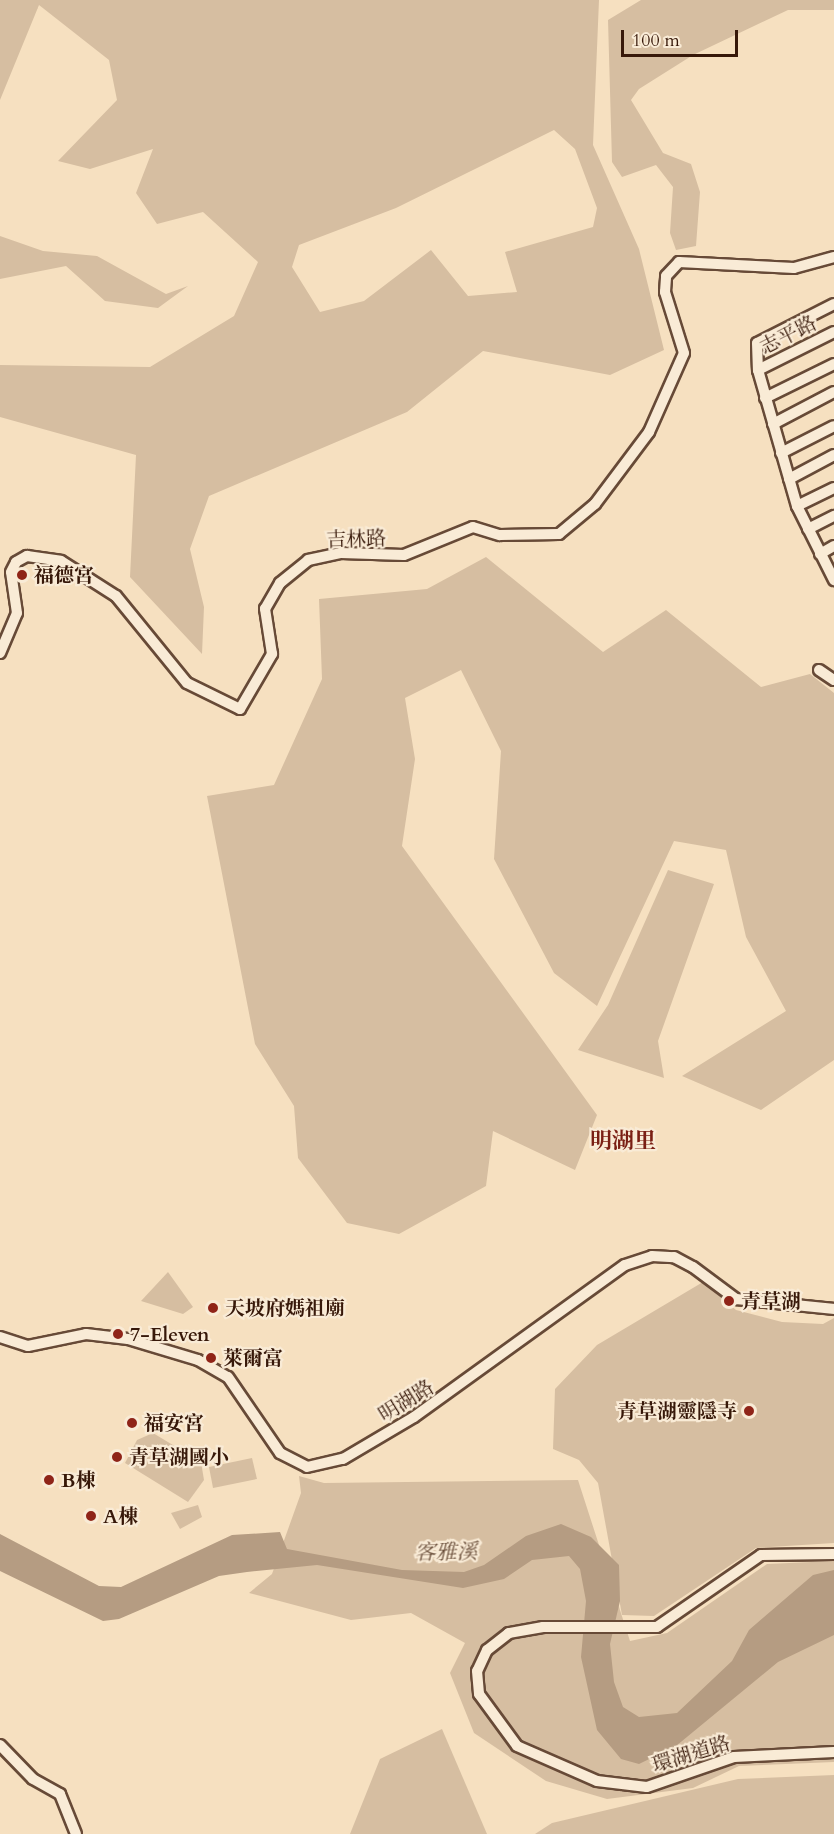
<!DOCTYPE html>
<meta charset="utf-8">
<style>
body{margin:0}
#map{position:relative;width:834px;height:1834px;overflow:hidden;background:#f6e0c0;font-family:Cardo,"Noto Serif TC",serif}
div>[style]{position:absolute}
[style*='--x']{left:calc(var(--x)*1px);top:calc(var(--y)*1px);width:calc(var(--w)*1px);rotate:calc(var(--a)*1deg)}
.green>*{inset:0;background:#d6bea1}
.water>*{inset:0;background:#b59c82}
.roads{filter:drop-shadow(2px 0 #674a37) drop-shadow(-2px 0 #674a37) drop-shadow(0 2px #674a37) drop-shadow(0 -2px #674a37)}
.minor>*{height:10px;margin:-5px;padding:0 5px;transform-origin:5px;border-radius:5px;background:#f9ebd6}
.dots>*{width:16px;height:16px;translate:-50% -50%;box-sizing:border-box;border:3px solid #f9ebd6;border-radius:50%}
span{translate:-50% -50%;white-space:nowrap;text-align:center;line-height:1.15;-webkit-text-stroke:4.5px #f9ebd6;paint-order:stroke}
.street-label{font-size:20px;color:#371809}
.poi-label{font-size:20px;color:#371809;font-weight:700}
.left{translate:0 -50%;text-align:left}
.right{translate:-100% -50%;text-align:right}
.water-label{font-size:21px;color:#694d39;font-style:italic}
.quarter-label{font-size:22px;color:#7a1f14;font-weight:700}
.scale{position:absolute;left:621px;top:30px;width:117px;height:27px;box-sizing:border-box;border:3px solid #371809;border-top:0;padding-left:8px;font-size:18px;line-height:21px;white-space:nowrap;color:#371809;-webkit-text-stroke:4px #f9ebd6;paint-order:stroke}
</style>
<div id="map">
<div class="green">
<div style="clip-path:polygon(evenodd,0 0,599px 0,593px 145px,639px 249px,664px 350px,610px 375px,483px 351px,407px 412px,209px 496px,190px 549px,204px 607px,202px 654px,130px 577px,136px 455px,0 417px,0 365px,150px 367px,234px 316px,258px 262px,203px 212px,157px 224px,136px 193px,153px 149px,90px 169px,58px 161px,117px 100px,109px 60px,39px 5px,0 100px,0 0,554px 130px,575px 149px,597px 208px,593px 227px,505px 252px,517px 292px,468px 296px,431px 250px,364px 301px,320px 312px,292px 267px,299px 245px,396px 208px,554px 130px)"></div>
<div style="clip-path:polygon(641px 0,834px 0,834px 10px,788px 10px,693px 55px,639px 89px,631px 100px,663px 153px,691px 164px,700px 192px,696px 246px,676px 250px,670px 233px,673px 187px,656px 165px,622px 177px,612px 162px,608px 20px)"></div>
<div style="clip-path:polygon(0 236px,43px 251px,97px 256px,166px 294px,188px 286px,158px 308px,105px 301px,66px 266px,0 279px)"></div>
<div style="clip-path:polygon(486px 557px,603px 652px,666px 610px,761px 687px,810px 674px,834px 693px,834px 1060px,761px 1110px,682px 1076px,786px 1011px,746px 937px,726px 850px,674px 841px,597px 1006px,554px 973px,494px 859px,501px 751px,461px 670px,405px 698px,415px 759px,402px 846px,597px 1115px,575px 1170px,493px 1131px,486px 1186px,399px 1234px,347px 1223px,298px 1158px,294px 1106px,255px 1044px,207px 796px,274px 785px,322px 679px,319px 599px,427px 589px)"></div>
<div style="clip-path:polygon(668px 870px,714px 884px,658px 1041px,664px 1078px,578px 1050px,608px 1005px)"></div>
<div style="clip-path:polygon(168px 1272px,193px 1307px,183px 1314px,141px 1301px)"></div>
<div style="clip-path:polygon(703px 1282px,736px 1310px,782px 1322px,823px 1324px,834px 1318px,834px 1543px,756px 1548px,654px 1616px,622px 1615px,598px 1483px,579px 1460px,553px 1449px,555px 1389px,597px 1345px)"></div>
<div style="clip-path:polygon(153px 1433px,201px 1462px,204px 1480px,188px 1502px,125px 1463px,137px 1440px)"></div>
<div style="clip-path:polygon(252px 1458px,257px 1479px,213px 1488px,209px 1467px)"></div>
<div style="clip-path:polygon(299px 1476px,324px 1483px,578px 1480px,630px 1641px,667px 1633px,767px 1564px,834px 1561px,834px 1762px,739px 1766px,693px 1788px,607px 1799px,546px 1781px,474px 1733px,450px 1673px,465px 1643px,411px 1613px,351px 1620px,249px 1593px,272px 1574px,301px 1493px)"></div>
<div style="clip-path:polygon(198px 1505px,202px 1517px,180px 1529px,171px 1513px)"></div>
<div style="clip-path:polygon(442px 1729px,487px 1834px,350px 1834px,380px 1759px)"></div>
<div style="clip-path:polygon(834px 1775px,834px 1834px,535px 1834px,552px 1823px,738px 1779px)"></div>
</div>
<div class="water">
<div style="clip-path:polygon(561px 1524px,591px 1537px,619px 1565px,620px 1601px,610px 1644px,614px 1682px,623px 1707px,639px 1717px,677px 1713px,732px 1661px,749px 1630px,813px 1575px,834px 1570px,834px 1635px,778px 1662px,676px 1746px,639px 1764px,621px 1759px,597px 1730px,581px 1657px,586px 1601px,580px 1569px,569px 1556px,532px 1560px,504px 1579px,463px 1588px,317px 1565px,247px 1572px,219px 1576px,119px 1619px,103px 1621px,0 1571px,0 1534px,99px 1586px,121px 1587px,232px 1535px,280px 1532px,287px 1549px,402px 1570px,464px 1572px,484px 1565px,526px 1536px)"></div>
</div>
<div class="roads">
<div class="minor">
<div style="--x:834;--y:304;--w:86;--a:153.1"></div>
<div style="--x:757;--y:343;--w:27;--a:88"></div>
<div style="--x:758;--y:370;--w:141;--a:74"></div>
<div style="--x:797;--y:506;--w:83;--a:63.4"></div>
<div style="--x:758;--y:370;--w:85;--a:-26.6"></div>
<div style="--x:765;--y:398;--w:77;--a:-26.2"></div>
<div style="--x:773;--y:424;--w:69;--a:-27.7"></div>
<div style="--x:781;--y:453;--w:59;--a:-27"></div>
<div style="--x:789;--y:479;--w:51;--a:-28.1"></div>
<div style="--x:797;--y:506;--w:41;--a:-25.9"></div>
<div style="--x:808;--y:529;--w:29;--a:-27"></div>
<div style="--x:820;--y:554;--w:16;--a:-30"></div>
<div style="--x:0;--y:653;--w:43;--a:-67"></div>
<div style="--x:17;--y:613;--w:41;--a:-98.3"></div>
<div style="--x:11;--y:572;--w:11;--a:-63"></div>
<div style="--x:16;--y:562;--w:13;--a:-29"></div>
<div style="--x:27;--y:556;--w:34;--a:8"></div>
<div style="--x:61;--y:561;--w:65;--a:32.5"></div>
<div style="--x:116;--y:596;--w:112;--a:50.8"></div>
<div style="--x:187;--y:683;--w:59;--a:26.1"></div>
<div style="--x:240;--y:709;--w:64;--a:-59.8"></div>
<div style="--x:272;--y:654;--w:46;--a:-98.8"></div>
<div style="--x:265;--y:609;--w:30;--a:-60"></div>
<div style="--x:280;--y:583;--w:36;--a:-39"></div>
<div style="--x:308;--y:560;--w:34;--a:-12"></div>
<div style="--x:341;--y:553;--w:63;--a:1.8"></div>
<div style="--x:404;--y:555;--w:74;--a:-22.1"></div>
<div style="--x:473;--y:527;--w:28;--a:17"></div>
<div style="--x:500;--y:535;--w:59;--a:-1"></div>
<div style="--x:559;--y:534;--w:47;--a:-39.8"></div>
<div style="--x:595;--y:504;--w:90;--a:-53.1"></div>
<div style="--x:649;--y:432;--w:86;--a:-66.1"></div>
<div style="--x:684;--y:353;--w:64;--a:-107.3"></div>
<div style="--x:665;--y:292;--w:16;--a:-86"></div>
<div style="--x:666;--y:276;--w:19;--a:-47"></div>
<div style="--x:679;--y:262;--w:115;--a:3"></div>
<div style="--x:794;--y:268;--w:41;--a:-15.4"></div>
<div style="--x:819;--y:670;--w:18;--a:34"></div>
<div style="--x:0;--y:1337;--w:29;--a:18"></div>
<div style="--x:28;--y:1346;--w:59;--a:-11.7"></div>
<div style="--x:86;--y:1334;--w:42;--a:6.8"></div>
<div style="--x:128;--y:1339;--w:73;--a:16.7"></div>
<div style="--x:198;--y:1360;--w:34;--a:30"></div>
<div style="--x:228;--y:1377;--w:92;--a:55.6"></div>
<div style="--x:280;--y:1453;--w:30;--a:27"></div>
<div style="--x:307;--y:1467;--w:37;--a:-13"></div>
<div style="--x:343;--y:1459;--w:82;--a:-30.6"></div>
<div style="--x:414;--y:1417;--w:260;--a:-35.8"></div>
<div style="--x:625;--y:1265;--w:28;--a:-18"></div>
<div style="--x:652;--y:1256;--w:22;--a:3"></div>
<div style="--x:674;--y:1257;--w:21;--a:28"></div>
<div style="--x:693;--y:1267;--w:54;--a:36.7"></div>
<div style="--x:736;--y:1299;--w:99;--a:5.8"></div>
<div style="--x:834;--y:1554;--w:73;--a:179.2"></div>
<div style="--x:761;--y:1555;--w:126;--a:145.3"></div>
<div style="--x:657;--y:1627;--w:114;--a:180"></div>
<div style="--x:543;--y:1627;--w:35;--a:170"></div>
<div style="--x:509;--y:1633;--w:28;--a:142"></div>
<div style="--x:487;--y:1650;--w:23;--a:115"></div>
<div style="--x:477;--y:1671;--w:23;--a:85"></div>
<div style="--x:479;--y:1694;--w:64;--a:53.8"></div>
<div style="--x:517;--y:1746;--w:87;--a:23.6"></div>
<div style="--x:597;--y:1781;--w:50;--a:6.8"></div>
<div style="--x:647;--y:1787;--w:92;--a:-19"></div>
<div style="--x:734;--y:1757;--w:100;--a:-2.9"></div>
<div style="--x:0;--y:1745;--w:47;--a:45.9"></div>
<div style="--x:33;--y:1779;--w:31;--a:29"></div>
<div style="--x:60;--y:1794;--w:43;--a:68.2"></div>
</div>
</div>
<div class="dots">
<div style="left:22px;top:575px;background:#8f2418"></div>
<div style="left:729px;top:1301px;background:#8f2418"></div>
<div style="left:213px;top:1308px;background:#8f2418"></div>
<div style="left:118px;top:1334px;background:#8f2418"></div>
<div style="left:211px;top:1358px;background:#8f2418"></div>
<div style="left:749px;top:1411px;background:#8f2418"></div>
<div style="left:132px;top:1423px;background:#8f2418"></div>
<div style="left:117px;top:1457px;background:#8f2418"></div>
<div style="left:49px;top:1480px;background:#8f2418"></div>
<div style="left:91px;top:1516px;background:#8f2418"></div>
</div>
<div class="street-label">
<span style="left:788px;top:335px;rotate:-27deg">志平路</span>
<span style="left:356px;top:539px;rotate:-2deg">吉林路</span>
<span style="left:406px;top:1401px;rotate:-32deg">明湖路</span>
<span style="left:691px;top:1754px;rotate:-17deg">環湖道路</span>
</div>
<div class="poi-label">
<span class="left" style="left:34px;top:575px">福德宮</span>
<span class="left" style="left:741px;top:1301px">青草湖</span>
<span class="left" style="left:225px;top:1308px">天坡府媽祖廟</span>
<span class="left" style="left:130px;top:1334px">7-Eleven</span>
<span class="left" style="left:223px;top:1358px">萊爾富</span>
<span class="right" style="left:737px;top:1411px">青草湖靈隱寺</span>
<span class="left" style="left:144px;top:1423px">福安宮</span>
<span class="left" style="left:129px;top:1457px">青草湖國小</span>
<span class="left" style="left:61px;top:1480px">B棟</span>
<span class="left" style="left:103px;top:1516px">A棟</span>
</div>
<div class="water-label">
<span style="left:446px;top:1553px;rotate:-1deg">客雅溪</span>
</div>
<div class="quarter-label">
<span style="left:623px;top:1142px">明湖里</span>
</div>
<div class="scale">100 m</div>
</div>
